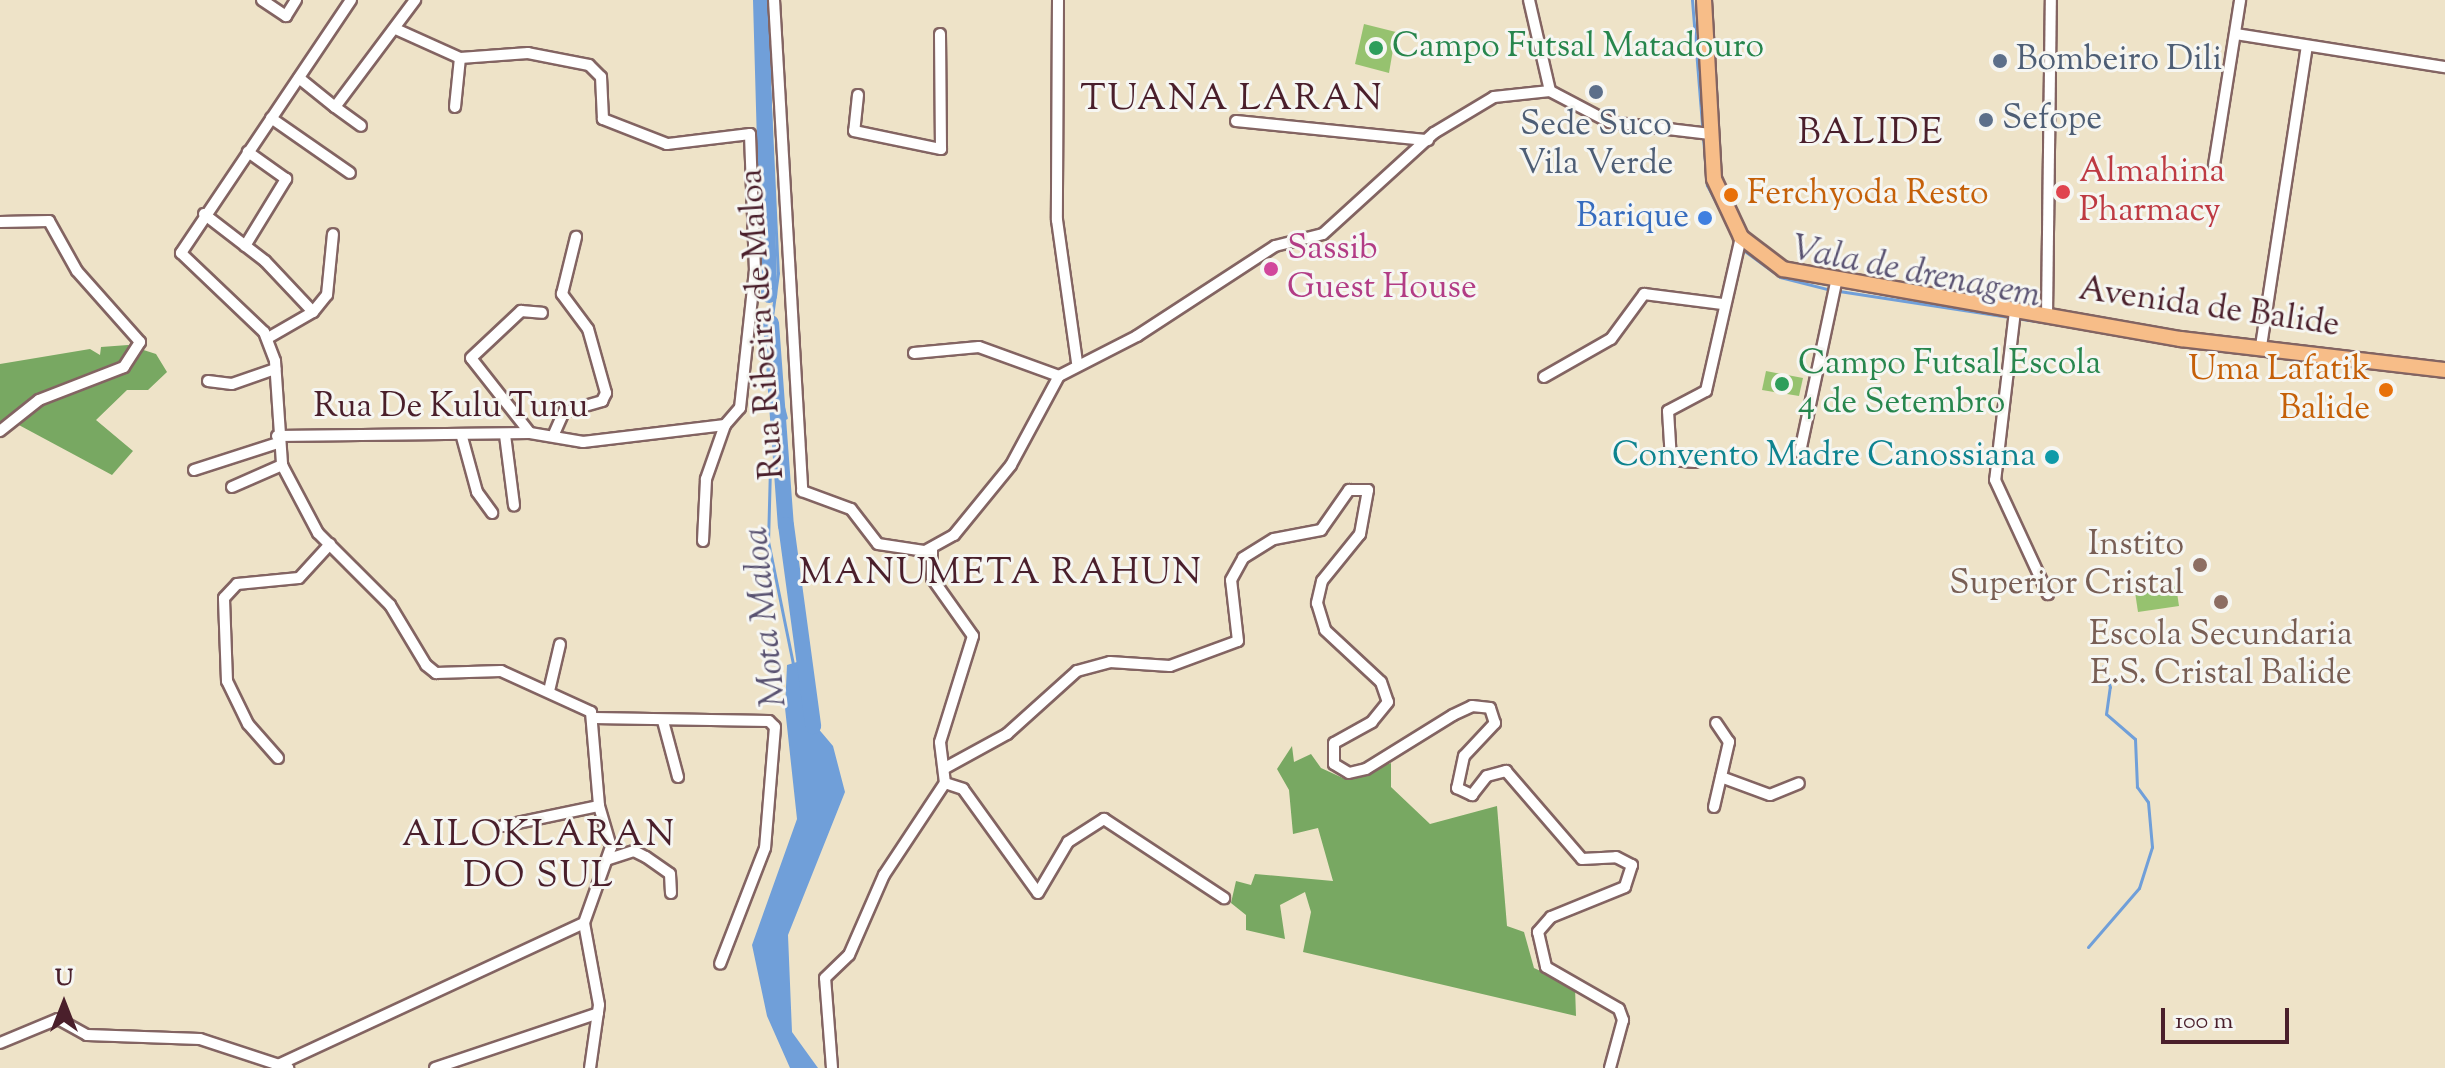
<!DOCTYPE html>
<style>
body{margin:0}
#map{position:relative;width:2445px;height:1068px;overflow:hidden;background:#eee3c8;font-family:"Sorts Mill Goudy",serif}
div>[style]{position:absolute}
[style*='--x']{left:calc(var(--x)*1px);top:calc(var(--y)*1px);width:calc(var(--w)*1px);rotate:calc(var(--a)*1deg)}
.green>*{inset:0;background:#96c26f}
.forest>*{inset:0;background:#78a862}
.water>*{inset:0;background:#709fd9}
.stream>*{height:3px;margin:-1.5px;padding:0 1.5px;transform-origin:1.5px;border-radius:1.5px;background:#709fd9}
.river>*{height:16px;margin:-8px;padding:0 8px;transform-origin:8px;border-radius:8px;background:#709fd9}
.roads{filter:drop-shadow(2px 0 #836462) drop-shadow(-2px 0 #836462) drop-shadow(0 2px #836462) drop-shadow(0 -2px #836462)}
.minor>*{height:10px;margin:-5px;padding:0 5px;transform-origin:5px;border-radius:5px;background:#fff}
.major>*{height:14px;margin:-7px;padding:0 7px;transform-origin:7px;border-radius:7px;background:#f7bd88}
.dots>*{width:22px;height:22px;translate:-50% -50%;box-sizing:border-box;border:4px solid #f6f6f2;border-radius:50%}
span{translate:-50% -50%;white-space:nowrap;text-align:center;line-height:1.15;-webkit-text-stroke:6px #f6f6f2;paint-order:stroke}
.leisure-label{font-size:34px;color:#27864d}
.left{translate:0 -50%;text-align:left}
.service-label{font-size:34px;color:#4e5e75}
.health-label{font-size:34px;color:#be3a42}
.food-label{font-size:34px;color:#c56008}
.right{translate:-100% -50%;text-align:right}
.shop-label{font-size:34px;color:#366cbe}
.hotel-label{font-size:34px;color:#b23c85}
.street-label{font-size:34px;color:#4a1f2b}
.culture-label{font-size:34px;color:#0d838f}
.education-label{font-size:34px;color:#785e54}
.neighbourhood-label{font-size:36px;color:#4a1f2b;letter-spacing:2px}
.water-label{font-size:36px;color:#595271;font-style:italic}
.north{position:absolute;left:24px;top:964px;width:80px;height:80px;-webkit-text-stroke:6px #f6f6f2;paint-order:stroke;rotate:0deg;font-size:22px;font-weight:700;line-height:32px;text-align:center;color:#4a1f2b}
.north::after{content:'';display:block;margin:auto;width:28px;height:36px;background:#4a1f2b;clip-path:polygon(50% 0,100% 100%,50% 72%,0 100%)}
.scale{position:absolute;left:2161px;top:1008px;width:128px;height:36px;box-sizing:border-box;border:4px solid #4a1f2b;border-top:0;padding-left:10px;font-size:24px;line-height:28px;white-space:nowrap;color:#4a1f2b;-webkit-text-stroke:6px #f6f6f2;paint-order:stroke}
</style>
<div id="map">
<div class="green">
<div style="clip-path:polygon(1364px 24px,1396px 32px,1389px 73px,1355px 64px)"></div>
<div style="clip-path:polygon(1766px 371px,1803px 378px,1799px 396px,1762px 390px)"></div>
<div style="clip-path:polygon(2176px 586px,2179px 606px,2138px 612px,2135px 592px)"></div>
</div>
<div class="forest">
<div style="clip-path:polygon(128px 345px,156px 354px,167px 372px,148px 390px,127px 390px,96px 420px,133px 451px,112px 475px,17px 424px,0 425px,0 364px,90px 349px,100px 355px,101px 347px)"></div>
<div style="clip-path:polygon(1292px 746px,1294px 762px,1311px 754px,1321px 768px,1345px 779px,1391px 763px,1391px 787px,1430px 824px,1497px 806px,1507px 926px,1524px 932px,1534px 968px,1575px 987px,1576px 1016px,1303px 952px,1311px 912px,1305px 892px,1280px 905px,1285px 939px,1246px 930px,1246px 915px,1231px 903px,1236px 881px,1251px 885px,1255px 874px,1333px 881px,1318px 828px,1293px 834px,1289px 790px,1277px 769px)"></div>
</div>
<div class="water">
<div style="clip-path:polygon(797px 662px,811px 720px,833px 746px,845px 792px,788px 935px,792px 1032px,818px 1068px,790px 1068px,767px 1016px,752px 945px,797px 819px,785px 708px,787px 665px)"></div>
</div>
<div class="stream">
<div style="--x:765;--y:0;--w:273;--a:87.3"></div>
<div style="--x:778;--y:273;--w:73;--a:97.9"></div>
<div style="--x:1692;--y:0;--w:186;--a:85.4"></div>
<div style="--x:1707;--y:185;--w:66;--a:63"></div>
<div style="--x:1742;--y:249;--w:47;--a:36.4"></div>
<div style="--x:1780;--y:277;--w:53;--a:14.3"></div>
<div style="--x:1839;--y:291;--w:225;--a:8.7"></div>
<div style="--x:783;--y:407;--w:11;--a:75"></div>
<div style="--x:770;--y:467;--w:74;--a:91.5"></div>
<div style="--x:768;--y:541;--w:126;--a:78.5"></div>
<div style="--x:2088;--y:947;--w:78;--a:-49.2"></div>
<div style="--x:2139;--y:888;--w:43;--a:-72.4"></div>
<div style="--x:2152;--y:847;--w:45;--a:-95.1"></div>
<div style="--x:2148;--y:802;--w:19;--a:-126"></div>
<div style="--x:2137;--y:787;--w:48;--a:-92.4"></div>
<div style="--x:2135;--y:739;--w:38;--a:-139"></div>
<div style="--x:2106;--y:714;--w:27;--a:-82"></div>
<div style="--x:2110;--y:687;--w:22;--a:-108"></div>
</div>
<div class="river">
<div style="--x:761;--y:0;--w:295;--a:88.4"></div>
<div style="--x:771;--y:323;--w:203;--a:85.8"></div>
<div style="--x:786;--y:525;--w:203;--a:82.3"></div>
</div>
<div class="roads">
<div class="minor">
<div style="--x:262;--y:0;--w:29;--a:34"></div>
<div style="--x:286;--y:16;--w:19;--a:-58"></div>
<div style="--x:351;--y:0;--w:305;--a:123.9"></div>
<div style="--x:181;--y:253;--w:115;--a:43.6"></div>
<div style="--x:264;--y:332;--w:31;--a:69"></div>
<div style="--x:275;--y:361;--w:104;--a:86.1"></div>
<div style="--x:282;--y:465;--w:77;--a:62.1"></div>
<div style="--x:318;--y:533;--w:102;--a:45"></div>
<div style="--x:390;--y:605;--w:70;--a:59"></div>
<div style="--x:426;--y:665;--w:13;--a:39"></div>
<div style="--x:436;--y:673;--w:65;--a:-1.8"></div>
<div style="--x:501;--y:671;--w:99;--a:24.5"></div>
<div style="--x:591;--y:712;--w:94;--a:85.1"></div>
<div style="--x:599;--y:806;--w:43;--a:73.7"></div>
<div style="--x:611;--y:847;--w:81;--a:109.6"></div>
<div style="--x:774;--y:0;--w:492;--a:86.7"></div>
<div style="--x:802;--y:491;--w:52;--a:20.2"></div>
<div style="--x:851;--y:509;--w:44;--a:52.4"></div>
<div style="--x:878;--y:544;--w:48;--a:8.5"></div>
<div style="--x:925;--y:551;--w:33;--a:-29"></div>
<div style="--x:954;--y:535;--w:90;--a:-50.8"></div>
<div style="--x:1011;--y:465;--w:101;--a:-61.7"></div>
<div style="--x:1059;--y:376;--w:88;--a:-27.1"></div>
<div style="--x:1137;--y:336;--w:165;--a:-33.1"></div>
<div style="--x:1275;--y:246;--w:49;--a:-14"></div>
<div style="--x:1323;--y:234;--w:150;--a:-42.3"></div>
<div style="--x:1434;--y:133;--w:70;--a:-31"></div>
<div style="--x:1494;--y:97;--w:56;--a:-6.1"></div>
<div style="--x:1550;--y:91;--w:67;--a:27.7"></div>
<div style="--x:1609;--y:122;--w:102;--a:6.8"></div>
<div style="--x:1058;--y:0;--w:220;--a:90.3"></div>
<div style="--x:1057;--y:220;--w:144;--a:82"></div>
<div style="--x:1529;--y:0;--w:93;--a:77"></div>
<div style="--x:2236;--y:34;--w:212;--a:9"></div>
<div style="--x:299;--y:78;--w:46;--a:38.9"></div>
<div style="--x:335;--y:107;--w:134;--a:-53.2"></div>
<div style="--x:858;--y:95;--w:36;--a:96"></div>
<div style="--x:854;--y:131;--w:89;--a:11.7"></div>
<div style="--x:941;--y:149;--w:115;--a:-90.5"></div>
<div style="--x:335;--y:107;--w:32;--a:36"></div>
<div style="--x:455;--y:107;--w:49;--a:-84.2"></div>
<div style="--x:271;--y:118;--w:96;--a:34.8"></div>
<div style="--x:1236;--y:121;--w:193;--a:5.7"></div>
<div style="--x:2214;--y:165;--w:167;--a:-81"></div>
<div style="--x:204;--y:214;--w:77;--a:37.6"></div>
<div style="--x:265;--y:261;--w:70;--a:46.7"></div>
<div style="--x:313;--y:312;--w:52;--a:150"></div>
<div style="--x:0;--y:222;--w:49;--a:-1.2"></div>
<div style="--x:49;--y:221;--w:57;--a:60.8"></div>
<div style="--x:77;--y:271;--w:95;--a:48.4"></div>
<div style="--x:140;--y:342;--w:30;--a:123"></div>
<div style="--x:124;--y:367;--w:91;--a:158.8"></div>
<div style="--x:39;--y:400;--w:50;--a:141.5"></div>
<div style="--x:245;--y:246;--w:79;--a:-58.5"></div>
<div style="--x:286;--y:179;--w:47;--a:-144.6"></div>
<div style="--x:2015;--y:311;--w:170;--a:96.7"></div>
<div style="--x:1995;--y:480;--w:126;--a:65.1"></div>
<div style="--x:313;--y:312;--w:22;--a:-51"></div>
<div style="--x:327;--y:295;--w:61;--a:-84.4"></div>
<div style="--x:2047;--y:315;--w:315;--a:-89.3"></div>
<div style="--x:2261;--y:346;--w:303;--a:-81.3"></div>
<div style="--x:914;--y:353;--w:65;--a:-5.3"></div>
<div style="--x:979;--y:347;--w:85;--a:19.9"></div>
<div style="--x:1544;--y:377;--w:77;--a:-29.6"></div>
<div style="--x:1611;--y:339;--w:56;--a:-53.7"></div>
<div style="--x:1644;--y:294;--w:79;--a:7.3"></div>
<div style="--x:208;--y:381;--w:24;--a:7"></div>
<div style="--x:232;--y:384;--w:46;--a:-19.2"></div>
<div style="--x:530;--y:433;--w:95;--a:-128.2"></div>
<div style="--x:471;--y:358;--w:69;--a:-43.2"></div>
<div style="--x:521;--y:311;--w:21;--a:5"></div>
<div style="--x:554;--y:434;--w:24;--a:-66"></div>
<div style="--x:564;--y:412;--w:40;--a:-16"></div>
<div style="--x:602;--y:401;--w:9;--a:-63"></div>
<div style="--x:606;--y:393;--w:66;--a:-105.7"></div>
<div style="--x:588;--y:329;--w:44;--a:-126.6"></div>
<div style="--x:562;--y:294;--w:59;--a:-76.2"></div>
<div style="--x:505;--y:435;--w:71;--a:82.7"></div>
<div style="--x:277;--y:436;--w:253;--a:-0.7"></div>
<div style="--x:530;--y:433;--w:54;--a:9.6"></div>
<div style="--x:583;--y:442;--w:143;--a:-6.8"></div>
<div style="--x:725;--y:425;--w:23;--a:-49"></div>
<div style="--x:740;--y:408;--w:138;--a:-83.8"></div>
<div style="--x:755;--y:271;--w:137;--a:-92.1"></div>
<div style="--x:750;--y:134;--w:84;--a:173.1"></div>
<div style="--x:667;--y:144;--w:69;--a:-158.7"></div>
<div style="--x:603;--y:119;--w:42;--a:-92.7"></div>
<div style="--x:601;--y:77;--w:17;--a:-135"></div>
<div style="--x:589;--y:65;--w:62;--a:-168.9"></div>
<div style="--x:528;--y:53;--w:68;--a:175.8"></div>
<div style="--x:460;--y:58;--w:68;--a:-155.7"></div>
<div style="--x:462;--y:437;--w:57;--a:74.7"></div>
<div style="--x:477;--y:492;--w:26;--a:54"></div>
<div style="--x:1800;--y:452;--w:173;--a:-78"></div>
<div style="--x:1695;--y:462;--w:24;--a:-175"></div>
<div style="--x:1671;--y:460;--w:49;--a:-93.5"></div>
<div style="--x:1668;--y:411;--w:43;--a:-27.8"></div>
<div style="--x:1706;--y:391;--w:158;--a:-77.2"></div>
<div style="--x:194;--y:470;--w:88;--a:-17.8"></div>
<div style="--x:232;--y:487;--w:55;--a:-23.7"></div>
<div style="--x:703;--y:541;--w:62;--a:-87.2"></div>
<div style="--x:706;--y:479;--w:57;--a:-70.6"></div>
<div style="--x:549;--y:691;--w:48;--a:-76.8"></div>
<div style="--x:594;--y:718;--w:175;--a:1"></div>
<div style="--x:769;--y:721;--w:8;--a:45"></div>
<div style="--x:775;--y:727;--w:121;--a:94.7"></div>
<div style="--x:765;--y:848;--w:124;--a:111.2"></div>
<div style="--x:663;--y:721;--w:58;--a:75"></div>
<div style="--x:278;--y:758;--w:45;--a:-131.4"></div>
<div style="--x:248;--y:724;--w:48;--a:-116"></div>
<div style="--x:227;--y:681;--w:83;--a:-92.1"></div>
<div style="--x:224;--y:598;--w:19;--a:-47"></div>
<div style="--x:237;--y:584;--w:62;--a:-5.5"></div>
<div style="--x:299;--y:578;--w:46;--a:-47.6"></div>
<div style="--x:945;--y:768;--w:71;--a:-28.7"></div>
<div style="--x:1007;--y:734;--w:94;--a:-42"></div>
<div style="--x:1077;--y:671;--w:34;--a:-15"></div>
<div style="--x:1110;--y:662;--w:60;--a:3.8"></div>
<div style="--x:1170;--y:666;--w:72;--a:-20.2"></div>
<div style="--x:1238;--y:641;--w:61;--a:-96.5"></div>
<div style="--x:1231;--y:580;--w:25;--a:-61"></div>
<div style="--x:1243;--y:558;--w:36;--a:-32"></div>
<div style="--x:1274;--y:539;--w:48;--a:-10.8"></div>
<div style="--x:1321;--y:530;--w:49;--a:-55"></div>
<div style="--x:1349;--y:490;--w:19;--a:0"></div>
<div style="--x:1368;--y:490;--w:45;--a:100.3"></div>
<div style="--x:1360;--y:534;--w:60;--a:129"></div>
<div style="--x:1322;--y:581;--w:23;--a:103"></div>
<div style="--x:1317;--y:603;--w:28;--a:73"></div>
<div style="--x:1325;--y:630;--w:76;--a:42.9"></div>
<div style="--x:1381;--y:682;--w:21;--a:71"></div>
<div style="--x:1388;--y:702;--w:26;--a:129"></div>
<div style="--x:1372;--y:722;--w:43;--a:151.1"></div>
<div style="--x:1334;--y:743;--w:21;--a:90"></div>
<div style="--x:1334;--y:764;--w:17;--a:31"></div>
<div style="--x:1349;--y:773;--w:17;--a:-13"></div>
<div style="--x:1366;--y:769;--w:102;--a:-31.8"></div>
<div style="--x:1453;--y:715;--w:21;--a:-25"></div>
<div style="--x:1472;--y:706;--w:18;--a:6"></div>
<div style="--x:1490;--y:708;--w:16;--a:72"></div>
<div style="--x:1495;--y:723;--w:45;--a:133.2"></div>
<div style="--x:1464;--y:756;--w:33;--a:102"></div>
<div style="--x:1457;--y:788;--w:17;--a:25"></div>
<div style="--x:1472;--y:795;--w:24;--a:-52"></div>
<div style="--x:1487;--y:776;--w:20;--a:-15"></div>
<div style="--x:1506;--y:771;--w:116;--a:49.2"></div>
<div style="--x:1582;--y:859;--w:34;--a:-3"></div>
<div style="--x:1616;--y:857;--w:18;--a:27"></div>
<div style="--x:1632;--y:865;--w:23;--a:108"></div>
<div style="--x:1625;--y:887;--w:80;--a:157.9"></div>
<div style="--x:1551;--y:917;--w:20;--a:131"></div>
<div style="--x:1538;--y:932;--w:36;--a:77"></div>
<div style="--x:1546;--y:967;--w:84;--a:29.9"></div>
<div style="--x:1619;--y:1009;--w:12;--a:70"></div>
<div style="--x:1623;--y:1020;--w:50;--a:105.2"></div>
<div style="--x:1721;--y:777;--w:52;--a:20.2"></div>
<div style="--x:1770;--y:795;--w:31;--a:-22"></div>
<div style="--x:945;--y:783;--w:19;--a:18"></div>
<div style="--x:963;--y:789;--w:128;--a:54.2"></div>
<div style="--x:1038;--y:893;--w:59;--a:-59.5"></div>
<div style="--x:1068;--y:842;--w:43;--a:-32.6"></div>
<div style="--x:1104;--y:819;--w:144;--a:33.4"></div>
<div style="--x:1714;--y:807;--w:67;--a:-77"></div>
<div style="--x:1729;--y:742;--w:23;--a:-124"></div>
<div style="--x:503;--y:826;--w:98;--a:-11.8"></div>
<div style="--x:609;--y:859;--w:26;--a:-18"></div>
<div style="--x:634;--y:851;--w:13;--a:27"></div>
<div style="--x:646;--y:857;--w:29;--a:35"></div>
<div style="--x:670;--y:874;--w:19;--a:87"></div>
<div style="--x:584;--y:923;--w:83;--a:79.6"></div>
<div style="--x:599;--y:1005;--w:64;--a:98.1"></div>
<div style="--x:0;--y:1043;--w:63;--a:-22.5"></div>
<div style="--x:58;--y:1019;--w:33;--a:29"></div>
<div style="--x:87;--y:1035;--w:113;--a:2"></div>
<div style="--x:200;--y:1039;--w:93;--a:18.2"></div>
<div style="--x:278;--y:1065;--w:337;--a:-24.9"></div>
<div style="--x:435;--y:1068;--w:172;--a:-18.6"></div>
<div style="--x:832;--y:1068;--w:90;--a:-94.4"></div>
<div style="--x:825;--y:978;--w:33;--a:-44"></div>
<div style="--x:849;--y:955;--w:87;--a:-66.4"></div>
<div style="--x:884;--y:875;--w:110;--a:-56.5"></div>
<div style="--x:945;--y:783;--w:41;--a:-97"></div>
<div style="--x:940;--y:742;--w:111;--a:-72.7"></div>
<div style="--x:973;--y:636;--w:71;--a:-125.3"></div>
<div style="--x:932;--y:578;--w:29;--a:-90"></div>
</div>
<div class="major">
<div style="--x:1704;--y:0;--w:179;--a:86.8"></div>
<div style="--x:1714;--y:179;--w:64;--a:65"></div>
<div style="--x:1741;--y:237;--w:53;--a:37.3"></div>
<div style="--x:1783;--y:269;--w:404;--a:10"></div>
<div style="--x:2181;--y:339;--w:266;--a:6.7"></div>
</div>
</div>
<div class="dots">
<div style="left:1376px;top:48px;background:#2e9e5b"></div>
<div style="left:2000px;top:61px;background:#5c6f8a"></div>
<div style="left:1596px;top:92px;background:#5c6f8a"></div>
<div style="left:1986px;top:120px;background:#5c6f8a"></div>
<div style="left:2063px;top:192px;background:#e0444e"></div>
<div style="left:1731px;top:195px;background:#e8710a"></div>
<div style="left:1705px;top:218px;background:#3f7fe0"></div>
<div style="left:1271px;top:269px;background:#d1479c"></div>
<div style="left:1782px;top:384px;background:#2e9e5b"></div>
<div style="left:2386px;top:390px;background:#e8710a"></div>
<div style="left:2052px;top:457px;background:#0f9aa8"></div>
<div style="left:2200px;top:565px;background:#8d6e63"></div>
<div style="left:2221px;top:602px;background:#8d6e63"></div>
</div>
<div class="leisure-label">
<span class="left" style="left:1392px;top:48px">Campo Futsal Matadouro</span>
<span class="left" style="left:1798px;top:384px">Campo Futsal Escola<br>4 de Setembro</span>
</div>
<div class="service-label">
<span class="left" style="left:2016px;top:61px">Bombeiro Dili</span>
<span class="left" style="left:2002px;top:120px">Sefope</span>
<span style="left:1596px;top:145px">Sede Suco<br>Vila Verde</span>
</div>
<div class="health-label">
<span class="left" style="left:2079px;top:192px">Almahina<br>Pharmacy</span>
</div>
<div class="food-label">
<span class="left" style="left:1747px;top:195px">Ferchyoda Resto</span>
<span class="right" style="left:2370px;top:390px">Uma Lafatik<br>Balide</span>
</div>
<div class="shop-label">
<span class="right" style="left:1689px;top:218px">Barique</span>
</div>
<div class="hotel-label">
<span class="left" style="left:1287px;top:269px">Sassib<br>Guest House</span>
</div>
<div class="street-label">
<span style="left:2209px;top:308px;rotate:8deg">Avenida de Balide</span>
<span style="left:763px;top:324px;rotate:-94deg">Rua Ribeira de Maloa</span>
<span style="left:451px;top:408px">Rua De Kulu Tunu</span>
</div>
<div class="culture-label">
<span class="right" style="left:2036px;top:457px">Convento Madre Canossiana</span>
</div>
<div class="education-label">
<span class="right" style="left:2184px;top:565px">Instito<br>Superior Cristal</span>
<span style="left:2221px;top:655px">Escola Secundaria<br>E.S. Cristal Balide</span>
</div>
<div class="neighbourhood-label">
<span style="left:1232px;top:101px">TUANA LARAN</span>
<span style="left:1871px;top:135px">BALIDE</span>
<span style="left:1001px;top:575px">MANUMETA RAHUN</span>
<span style="left:539px;top:857px">AILOKLARAN<br>DO SUL</span>
</div>
<div class="water-label">
<span style="left:1916px;top:274px;rotate:11deg">Vala de drenagem</span>
<span style="left:767px;top:617px;rotate:-96deg">Mota Maloa</span>
</div>
<div class="north">U</div>
<div class="scale">100 m</div>
</div>
